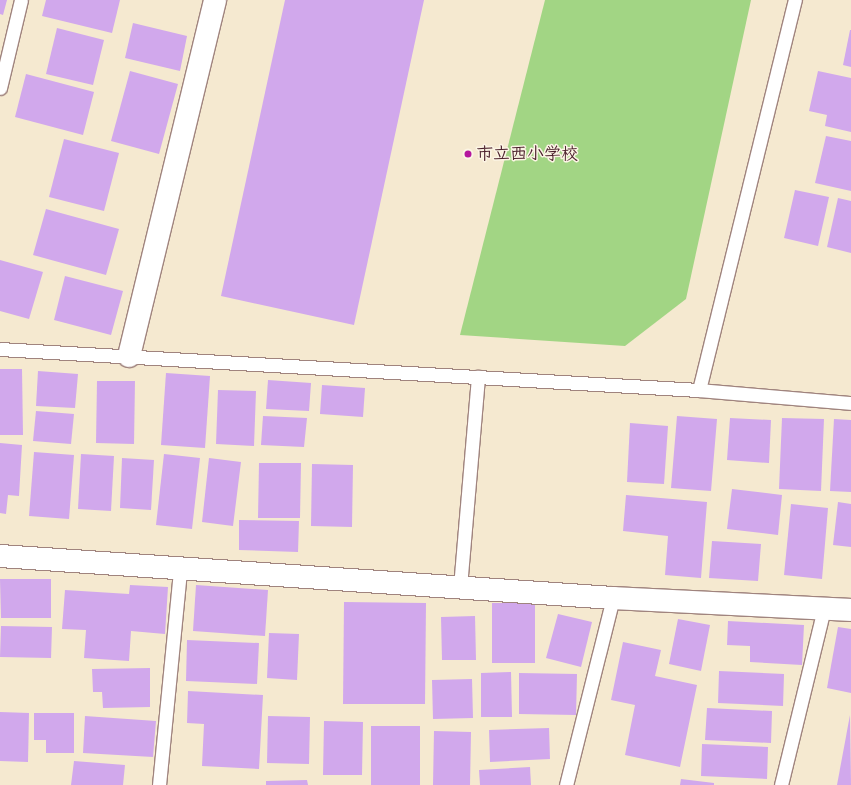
<!DOCTYPE html>
<meta charset="utf-8">
<style>
body{margin:0}
#map{position:relative;width:851px;height:785px;overflow:hidden;background:#f5e9d0;font-family:Itim,"Klee One",sans-serif}
div>[style]{position:absolute}
[style*='--x']{left:calc(var(--x)*1px);top:calc(var(--y)*1px);width:calc(var(--w)*1px);rotate:calc(var(--a)*1deg)}
.green>*{inset:0;background:#a2d584}
.building>*{inset:0;background:#d1a8ec}
.roads{filter:drop-shadow(1px 0 #a0847e) drop-shadow(-1px 0 #a0847e) drop-shadow(0 1px #a0847e) drop-shadow(0 -1px #a0847e)}
.lane>*{height:13px;margin:-6.5px;padding:0 6.5px;transform-origin:6.5px;border-radius:6.5px;background:#fff}
.street>*{height:22px;margin:-11px;padding:0 11px;transform-origin:11px;border-radius:11px;background:#fff}
.dots>*{width:11px;height:11px;translate:-50% -50%;box-sizing:border-box;border:2px solid #fcf5e5;border-radius:50%}
span{translate:-50% -50%;white-space:nowrap;text-align:center;line-height:1.15;-webkit-text-stroke:3px #fcf5e5;paint-order:stroke}
.poi-label{font-size:17px;color:#4a1f2b;font-weight:700}
.left{translate:0 -50%;text-align:left}
</style>
<div id="map">
<div class="green">
<div style="clip-path:polygon(545px 0,751px 0,686px 299px,625px 346px,460px 335px)"></div>
</div>
<div class="building">
<div style="clip-path:polygon(0 0,7px 0,3px 15px,0 14px)"></div>
<div style="clip-path:polygon(46px 0,120px 0,112px 33px,42px 16px)"></div>
<div style="clip-path:polygon(285px 0,424px 0,354px 325px,221px 296px)"></div>
<div style="clip-path:polygon(133px 23px,187px 36px,180px 71px,125px 58px)"></div>
<div style="clip-path:polygon(57px 28px,104px 40px,93px 85px,46px 74px)"></div>
<div style="clip-path:polygon(850px 30px,851px 30px,851px 67px,843px 65px)"></div>
<div style="clip-path:polygon(130px 71px,178px 84px,159px 154px,111px 141px)"></div>
<div style="clip-path:polygon(818px 71px,851px 78px,851px 132px,825px 126px,827px 115px,809px 111px)"></div>
<div style="clip-path:polygon(26px 74px,94px 92px,83px 135px,15px 117px)"></div>
<div style="clip-path:polygon(826px 136px,851px 141px,851px 191px,815px 183px)"></div>
<div style="clip-path:polygon(64px 139px,119px 153px,104px 211px,49px 197px)"></div>
<div style="clip-path:polygon(795px 190px,829px 197px,818px 246px,784px 238px)"></div>
<div style="clip-path:polygon(838px 198px,851px 201px,851px 253px,827px 247px)"></div>
<div style="clip-path:polygon(46px 209px,119px 229px,106px 275px,33px 255px)"></div>
<div style="clip-path:polygon(0 260px,43px 272px,29px 319px,0 311px)"></div>
<div style="clip-path:polygon(65px 276px,123px 291px,111px 335px,54px 320px)"></div>
<div style="clip-path:polygon(0 369px,22px 369px,23px 435px,0 435px)"></div>
<div style="clip-path:polygon(38px 371px,78px 374px,75px 408px,36px 406px)"></div>
<div style="clip-path:polygon(166px 373px,210px 376px,205px 448px,161px 445px)"></div>
<div style="clip-path:polygon(268px 380px,311px 383px,309px 411px,266px 409px)"></div>
<div style="clip-path:polygon(97px 381px,135px 381px,134px 444px,96px 443px)"></div>
<div style="clip-path:polygon(322px 385px,365px 388px,363px 417px,320px 414px)"></div>
<div style="clip-path:polygon(218px 390px,256px 391px,254px 446px,216px 444px)"></div>
<div style="clip-path:polygon(36px 411px,74px 414px,71px 444px,33px 441px)"></div>
<div style="clip-path:polygon(263px 416px,307px 418px,304px 447px,261px 445px)"></div>
<div style="clip-path:polygon(677px 416px,717px 419px,711px 491px,671px 488px)"></div>
<div style="clip-path:polygon(730px 418px,771px 420px,769px 463px,727px 460px)"></div>
<div style="clip-path:polygon(782px 418px,824px 419px,821px 491px,779px 489px)"></div>
<div style="clip-path:polygon(834px 419px,851px 420px,851px 492px,830px 491px)"></div>
<div style="clip-path:polygon(630px 423px,668px 426px,664px 484px,627px 482px)"></div>
<div style="clip-path:polygon(0 443px,22px 445px,19px 496px,8px 495px,6px 514px,0 513px)"></div>
<div style="clip-path:polygon(34px 452px,74px 455px,69px 519px,29px 516px)"></div>
<div style="clip-path:polygon(81px 454px,114px 456px,111px 511px,78px 509px)"></div>
<div style="clip-path:polygon(164px 454px,200px 458px,192px 529px,156px 525px)"></div>
<div style="clip-path:polygon(122px 458px,154px 460px,151px 510px,120px 508px)"></div>
<div style="clip-path:polygon(209px 458px,241px 462px,233px 526px,202px 522px)"></div>
<div style="clip-path:polygon(259px 463px,301px 463px,300px 518px,258px 518px)"></div>
<div style="clip-path:polygon(312px 464px,353px 465px,352px 527px,311px 526px)"></div>
<div style="clip-path:polygon(732px 489px,782px 495px,778px 535px,727px 529px)"></div>
<div style="clip-path:polygon(626px 495px,707px 502px,701px 578px,665px 575px,668px 536px,623px 531px)"></div>
<div style="clip-path:polygon(838px 502px,851px 504px,851px 547px,833px 545px)"></div>
<div style="clip-path:polygon(791px 504px,828px 508px,822px 579px,784px 575px)"></div>
<div style="clip-path:polygon(239px 520px,299px 521px,298px 552px,239px 550px)"></div>
<div style="clip-path:polygon(712px 541px,761px 544px,758px 581px,709px 578px)"></div>
<div style="clip-path:polygon(0 579px,51px 579px,51px 618px,1px 618px)"></div>
<div style="clip-path:polygon(130px 585px,168px 587px,165px 634px,131px 631px,129px 661px,84px 658px,86px 630px,62px 629px,65px 590px,129px 594px)"></div>
<div style="clip-path:polygon(196px 585px,268px 590px,265px 636px,193px 631px)"></div>
<div style="clip-path:polygon(344px 602px,426px 603px,425px 704px,343px 704px)"></div>
<div style="clip-path:polygon(492px 603px,535px 603px,535px 663px,492px 663px)"></div>
<div style="clip-path:polygon(558px 614px,592px 622px,581px 667px,546px 658px)"></div>
<div style="clip-path:polygon(475px 616px,476px 660px,442px 660px,441px 617px)"></div>
<div style="clip-path:polygon(678px 619px,710px 625px,701px 671px,669px 664px)"></div>
<div style="clip-path:polygon(728px 621px,804px 625px,802px 665px,750px 662px,750px 646px,727px 645px)"></div>
<div style="clip-path:polygon(1px 626px,52px 627px,51px 658px,0 657px)"></div>
<div style="clip-path:polygon(838px 627px,851px 629px,851px 693px,827px 688px)"></div>
<div style="clip-path:polygon(269px 633px,299px 634px,297px 680px,267px 678px)"></div>
<div style="clip-path:polygon(187px 640px,259px 643px,257px 684px,186px 681px)"></div>
<div style="clip-path:polygon(623px 642px,661px 650px,655px 676px,697px 685px,680px 767px,625px 755px,635px 705px,611px 700px)"></div>
<div style="clip-path:polygon(150px 668px,150px 707px,103px 708px,102px 692px,93px 692px,92px 669px)"></div>
<div style="clip-path:polygon(719px 671px,784px 674px,783px 706px,718px 703px)"></div>
<div style="clip-path:polygon(511px 672px,512px 717px,481px 717px,481px 673px)"></div>
<div style="clip-path:polygon(519px 673px,577px 674px,576px 715px,519px 714px)"></div>
<div style="clip-path:polygon(472px 679px,473px 718px,433px 719px,432px 680px)"></div>
<div style="clip-path:polygon(188px 691px,263px 695px,259px 769px,202px 766px,204px 724px,187px 723px)"></div>
<div style="clip-path:polygon(707px 708px,772px 711px,771px 743px,705px 740px)"></div>
<div style="clip-path:polygon(0 712px,29px 713px,28px 762px,0 761px)"></div>
<div style="clip-path:polygon(34px 713px,74px 713px,74px 753px,46px 753px,46px 740px,34px 740px)"></div>
<div style="clip-path:polygon(850px 715px,851px 785px,837px 785px)"></div>
<div style="clip-path:polygon(85px 716px,156px 721px,153px 757px,83px 753px)"></div>
<div style="clip-path:polygon(268px 716px,310px 717px,309px 764px,267px 763px)"></div>
<div style="clip-path:polygon(324px 721px,363px 722px,362px 775px,323px 775px)"></div>
<div style="clip-path:polygon(371px 726px,420px 726px,420px 785px,371px 785px)"></div>
<div style="clip-path:polygon(549px 728px,550px 759px,490px 762px,489px 730px)"></div>
<div style="clip-path:polygon(434px 731px,471px 732px,470px 785px,433px 785px)"></div>
<div style="clip-path:polygon(702px 744px,768px 747px,767px 779px,701px 776px)"></div>
<div style="clip-path:polygon(74px 761px,125px 765px,123px 785px,71px 785px)"></div>
<div style="clip-path:polygon(530px 767px,531px 785px,480px 785px,479px 770px)"></div>
<div style="clip-path:polygon(681px 779px,714px 783px,714px 785px,680px 785px)"></div>
<div style="clip-path:polygon(307px 780px,308px 785px,266px 785px,266px 781px)"></div>
</div>
<div class="roads">
<div class="lane">
<div style="--x:0;--y:88;--w:90;--a:-76.6"></div>
<div style="--x:0;--y:349;--w:700;--a:3.36"></div>
<div style="--x:699;--y:390;--w:153;--a:4.9"></div>
<div style="--x:699;--y:390;--w:402;--a:-76.2"></div>
<div style="--x:460;--y:587;--w:211;--a:-85.1"></div>
<div style="--x:159;--y:785;--w:217;--a:-84.4"></div>
<div style="--x:566;--y:785;--w:193;--a:-75.9"></div>
<div style="--x:781;--y:785;--w:181;--a:-76.3"></div>
</div>
<div class="street">
<div style="--x:129;--y:356;--w:366;--a:-76.4"></div>
<div style="--x:0;--y:556;--w:614;--a:3.92"></div>
<div style="--x:613;--y:598;--w:238;--a:2.9"></div>
</div>
</div>
<div class="dots">
<div style="left:468px;top:154px;background:#b5179e"></div>
</div>
<div class="poi-label">
<span class="left" style="left:476px;top:154px">市立西小学校</span>
</div>
</div>
